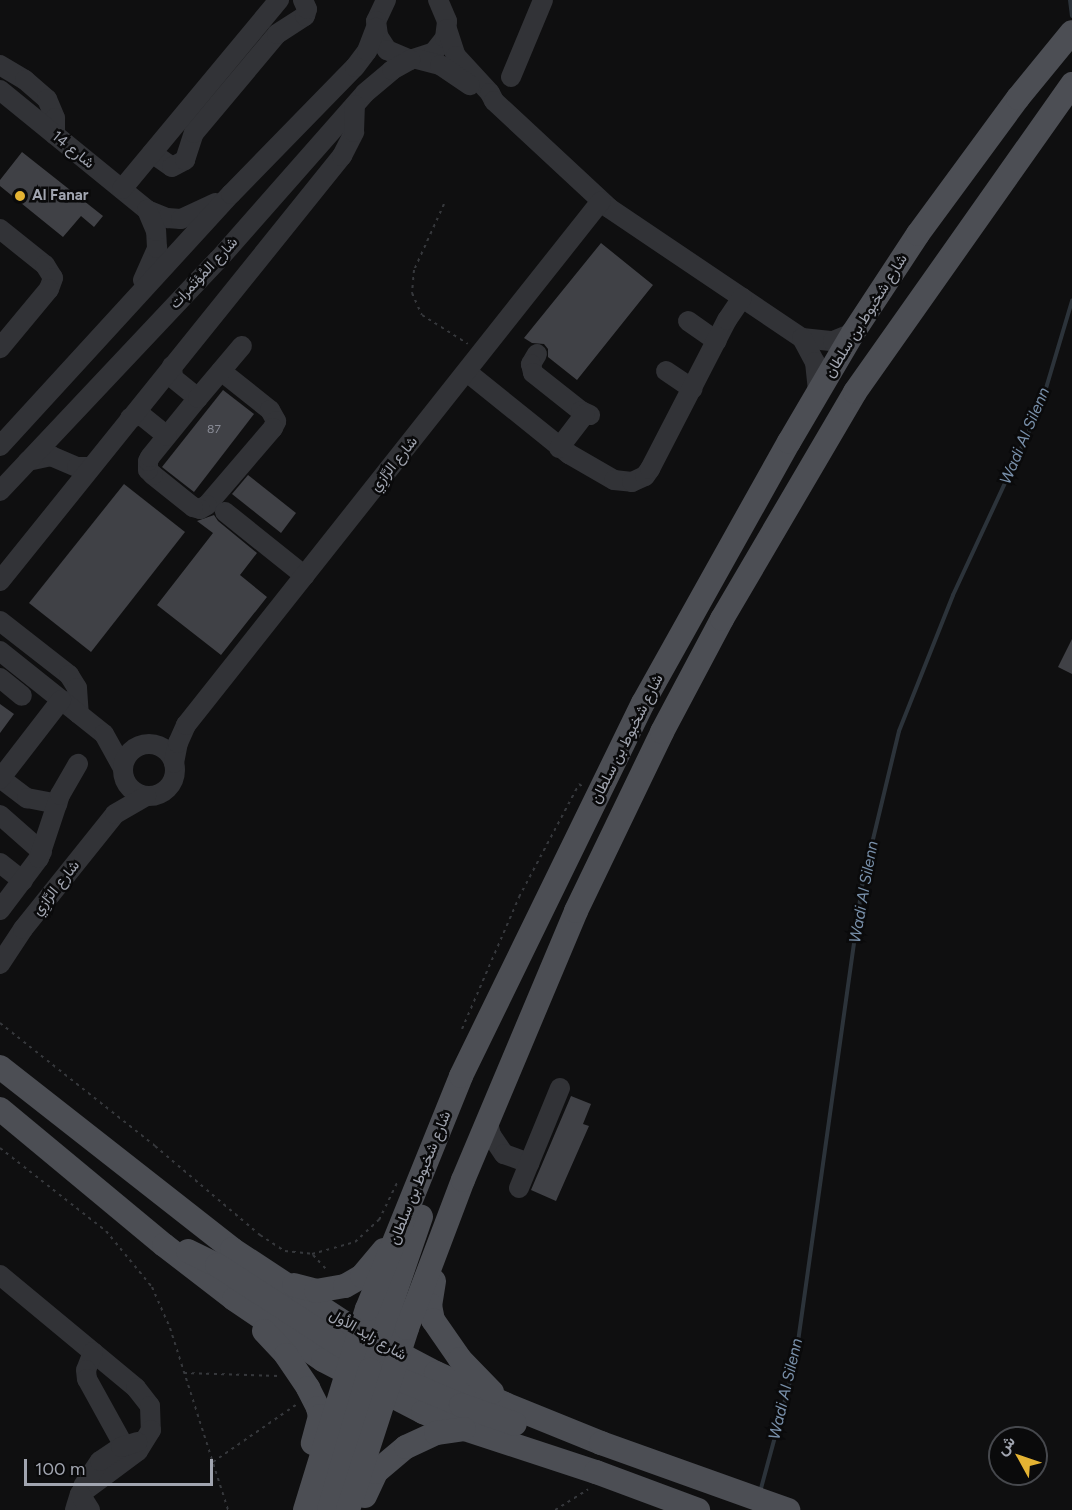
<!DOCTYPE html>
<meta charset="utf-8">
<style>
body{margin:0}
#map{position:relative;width:1072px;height:1510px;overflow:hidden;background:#0f0f10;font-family:Figtree,Vazirmatn,sans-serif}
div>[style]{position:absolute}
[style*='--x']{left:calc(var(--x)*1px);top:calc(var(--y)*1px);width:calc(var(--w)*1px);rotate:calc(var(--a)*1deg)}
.stream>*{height:4px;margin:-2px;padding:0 2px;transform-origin:2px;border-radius:2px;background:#2c333a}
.building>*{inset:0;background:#404146}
.path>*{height:2px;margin-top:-1px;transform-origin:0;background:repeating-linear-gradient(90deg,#36383c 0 3px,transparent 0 7.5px)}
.minor>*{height:20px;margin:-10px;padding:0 10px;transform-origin:10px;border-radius:10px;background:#323337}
.minor>.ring{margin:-10px;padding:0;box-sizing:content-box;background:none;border:20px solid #323337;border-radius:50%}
.major>*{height:24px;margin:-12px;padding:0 12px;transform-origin:12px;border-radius:12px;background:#4c4e54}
.dots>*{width:16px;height:16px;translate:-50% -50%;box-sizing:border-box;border:3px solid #0a0a0b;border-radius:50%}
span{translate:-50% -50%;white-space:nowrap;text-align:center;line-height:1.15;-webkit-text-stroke:5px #0a0a0b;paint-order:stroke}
.number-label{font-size:12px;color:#898c96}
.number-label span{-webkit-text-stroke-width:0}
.street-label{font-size:15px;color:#a1a5b0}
.poi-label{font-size:15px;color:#a1a5b0;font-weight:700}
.left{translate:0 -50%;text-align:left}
.water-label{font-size:16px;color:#7990aa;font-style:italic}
.north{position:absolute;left:988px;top:1426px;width:60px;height:60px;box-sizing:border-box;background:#0a0a0b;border:2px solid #46484d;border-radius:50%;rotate:310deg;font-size:16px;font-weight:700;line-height:24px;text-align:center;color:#a1a5b0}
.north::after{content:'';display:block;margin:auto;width:21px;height:27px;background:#e4b333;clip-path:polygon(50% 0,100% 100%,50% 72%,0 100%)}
.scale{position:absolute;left:24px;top:1459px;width:189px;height:27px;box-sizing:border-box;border:3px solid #a1a5b0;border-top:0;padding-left:8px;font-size:18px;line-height:21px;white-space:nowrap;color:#a1a5b0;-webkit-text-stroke:4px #0a0a0b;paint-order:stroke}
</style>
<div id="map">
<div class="stream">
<div style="--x:1070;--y:0;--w:16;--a:83"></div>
<div style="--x:760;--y:1492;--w:134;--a:-74.8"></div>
<div style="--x:795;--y:1363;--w:487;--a:-82"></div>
<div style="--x:863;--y:881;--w:154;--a:-76.5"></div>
<div style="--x:899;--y:731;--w:146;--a:-68.3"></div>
<div style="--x:953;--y:595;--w:209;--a:-65.1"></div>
<div style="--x:1041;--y:405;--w:109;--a:-73.4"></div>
</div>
<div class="building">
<div style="clip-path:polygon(22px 152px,103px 216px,94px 227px,81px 216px,63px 237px,0 186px,0 180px)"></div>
<div style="clip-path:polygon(601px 243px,653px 285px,577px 380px,548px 357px,548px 349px,544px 344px,532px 343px,524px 338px)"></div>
<div style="clip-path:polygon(223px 390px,254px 414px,194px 492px,162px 467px)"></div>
<div style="clip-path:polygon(248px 475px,296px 513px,281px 533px,232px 494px)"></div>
<div style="clip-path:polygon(124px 484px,185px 532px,91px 652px,29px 603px)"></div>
<div style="clip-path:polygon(214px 515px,218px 521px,257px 553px,240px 575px,267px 597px,221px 655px,157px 605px,213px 533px,197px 521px)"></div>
<div style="clip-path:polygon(1072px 639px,1072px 674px,1058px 667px)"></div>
<div style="clip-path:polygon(0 704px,14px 714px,0 733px)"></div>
<div style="clip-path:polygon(571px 1096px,591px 1104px,583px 1124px,589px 1126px,556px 1201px,531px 1190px)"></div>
</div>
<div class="path">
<div style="--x:444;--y:204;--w:72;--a:114.4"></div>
<div style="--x:414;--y:270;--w:23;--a:95"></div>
<div style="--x:412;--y:293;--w:24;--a:66"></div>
<div style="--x:422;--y:315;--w:54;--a:32.2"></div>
<div style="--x:0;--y:1023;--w:198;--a:38.4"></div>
<div style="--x:155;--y:1146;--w:138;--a:40.3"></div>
<div style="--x:260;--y:1235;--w:30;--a:33"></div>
<div style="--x:285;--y:1251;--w:27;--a:6"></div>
<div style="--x:312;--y:1254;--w:45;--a:-15.6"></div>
<div style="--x:355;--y:1242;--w:33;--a:-43"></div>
<div style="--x:379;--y:1220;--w:41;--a:-64.1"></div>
<div style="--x:462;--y:1029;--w:144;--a:-66.6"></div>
<div style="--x:519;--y:897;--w:128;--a:-62"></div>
<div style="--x:579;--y:784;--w:5;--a:37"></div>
<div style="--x:0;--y:1148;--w:135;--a:38.1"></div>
<div style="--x:106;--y:1231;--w:72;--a:50.6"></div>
<div style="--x:152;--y:1287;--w:45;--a:66.3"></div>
<div style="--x:170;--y:1328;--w:191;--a:72.3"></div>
<div style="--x:313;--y:1255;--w:22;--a:47"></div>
<div style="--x:184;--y:1373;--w:95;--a:1.8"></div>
<div style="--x:213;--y:1462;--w:102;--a:-34.6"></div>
<div style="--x:555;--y:1510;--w:39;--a:-32"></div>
</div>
<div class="minor">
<div style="--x:386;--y:0;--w:23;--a:115"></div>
<div style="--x:376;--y:21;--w:15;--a:82"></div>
<div style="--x:378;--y:36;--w:17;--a:57"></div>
<div style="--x:387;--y:50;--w:25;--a:23"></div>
<div style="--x:410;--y:60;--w:25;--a:-18"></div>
<div style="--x:434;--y:52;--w:18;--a:-52"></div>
<div style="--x:445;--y:38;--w:17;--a:-83"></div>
<div style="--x:447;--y:21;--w:23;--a:-113"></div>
<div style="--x:447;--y:29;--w:28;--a:72"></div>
<div style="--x:456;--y:56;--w:50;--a:47.4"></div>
<div style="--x:490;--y:93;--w:9;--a:63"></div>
<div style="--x:494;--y:101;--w:157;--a:42.9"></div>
<div style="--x:609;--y:208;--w:233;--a:34"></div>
<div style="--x:802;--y:338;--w:31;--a:6"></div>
<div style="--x:833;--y:341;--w:22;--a:-22"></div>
<div style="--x:417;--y:59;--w:24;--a:15"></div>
<div style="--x:440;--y:65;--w:36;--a:34"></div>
<div style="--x:0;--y:65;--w:29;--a:31"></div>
<div style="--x:25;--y:80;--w:29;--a:41"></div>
<div style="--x:47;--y:99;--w:21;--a:67"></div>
<div style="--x:55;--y:118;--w:17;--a:90"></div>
<div style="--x:511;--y:77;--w:83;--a:-67.4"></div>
<div style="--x:0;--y:90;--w:190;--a:39.2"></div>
<div style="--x:147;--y:210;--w:22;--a:22"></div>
<div style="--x:167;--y:218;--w:14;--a:4"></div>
<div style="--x:181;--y:219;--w:38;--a:-25"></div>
<div style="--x:152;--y:153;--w:24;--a:35"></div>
<div style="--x:172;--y:167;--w:15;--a:-28"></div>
<div style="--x:185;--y:160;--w:28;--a:-72"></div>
<div style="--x:194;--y:133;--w:129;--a:-50"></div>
<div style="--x:277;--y:34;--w:33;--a:-33"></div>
<div style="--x:305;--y:16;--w:7;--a:-74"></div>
<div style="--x:307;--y:9;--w:10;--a:-114"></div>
<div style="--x:122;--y:189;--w:246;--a:-50.3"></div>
<div style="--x:0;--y:229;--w:58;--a:38.7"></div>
<div style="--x:45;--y:265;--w:15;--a:58"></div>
<div style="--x:53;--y:278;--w:12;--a:110"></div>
<div style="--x:49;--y:289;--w:77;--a:129.7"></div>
<div style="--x:143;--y:280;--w:35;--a:-66"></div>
<div style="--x:157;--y:248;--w:17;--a:-93"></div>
<div style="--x:156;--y:231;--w:23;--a:-113"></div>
<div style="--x:688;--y:321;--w:35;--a:35"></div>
<div style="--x:802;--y:338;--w:27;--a:62"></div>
<div style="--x:815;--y:362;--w:30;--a:84"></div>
<div style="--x:537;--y:354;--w:12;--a:121"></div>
<div style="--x:531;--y:364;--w:9;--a:77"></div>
<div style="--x:533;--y:373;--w:61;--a:38.4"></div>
<div style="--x:581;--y:411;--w:10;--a:24"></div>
<div style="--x:172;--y:366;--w:12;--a:85"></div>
<div style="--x:173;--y:378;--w:32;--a:39"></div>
<div style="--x:221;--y:371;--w:63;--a:38.5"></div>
<div style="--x:270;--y:410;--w:13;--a:61"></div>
<div style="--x:276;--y:421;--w:8;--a:113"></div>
<div style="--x:273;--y:428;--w:101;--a:130.6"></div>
<div style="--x:207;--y:505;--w:8;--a:150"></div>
<div style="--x:200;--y:509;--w:7;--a:-164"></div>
<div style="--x:193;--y:507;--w:51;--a:-141.3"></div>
<div style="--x:153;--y:475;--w:7;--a:-135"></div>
<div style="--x:148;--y:470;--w:9;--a:-90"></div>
<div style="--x:148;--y:461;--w:4;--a:-63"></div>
<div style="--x:150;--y:457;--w:76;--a:-50.9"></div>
<div style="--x:198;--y:398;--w:68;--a:-49.8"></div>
<div style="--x:666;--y:371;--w:32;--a:34"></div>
<div style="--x:467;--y:372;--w:131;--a:38.8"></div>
<div style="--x:569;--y:454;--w:52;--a:30"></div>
<div style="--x:614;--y:480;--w:18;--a:6"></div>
<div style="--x:632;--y:482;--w:14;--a:-25"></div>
<div style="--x:645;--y:476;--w:9;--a:-54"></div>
<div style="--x:650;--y:469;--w:168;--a:-62.7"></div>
<div style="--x:727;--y:320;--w:27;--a:-56"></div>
<div style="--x:130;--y:418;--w:11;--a:-15"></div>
<div style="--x:141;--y:415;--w:33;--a:39"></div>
<div style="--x:0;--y:446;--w:342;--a:-47.5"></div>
<div style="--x:231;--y:194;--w:177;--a:-45.7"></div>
<div style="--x:355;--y:67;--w:20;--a:-53"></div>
<div style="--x:367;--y:51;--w:25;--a:-69"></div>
<div style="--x:559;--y:448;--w:43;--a:-52.6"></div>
<div style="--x:28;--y:461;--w:24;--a:-12"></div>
<div style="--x:51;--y:456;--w:28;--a:23"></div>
<div style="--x:77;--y:467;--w:13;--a:0"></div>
<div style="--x:0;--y:491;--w:318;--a:-46.7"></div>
<div style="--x:218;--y:260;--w:222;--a:-48.6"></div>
<div style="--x:365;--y:93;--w:35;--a:-40"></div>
<div style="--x:392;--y:70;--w:21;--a:-29"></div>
<div style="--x:225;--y:512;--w:102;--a:38.7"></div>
<div style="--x:0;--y:581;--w:546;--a:-51.18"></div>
<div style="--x:342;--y:156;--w:27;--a:-63"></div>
<div style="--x:354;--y:132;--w:27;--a:-88"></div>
<div style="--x:0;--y:621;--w:88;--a:38"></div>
<div style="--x:69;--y:675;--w:15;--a:58"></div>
<div style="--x:77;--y:688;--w:26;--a:86"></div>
<div style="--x:0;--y:651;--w:133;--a:38.6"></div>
<div style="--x:104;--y:734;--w:39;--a:61"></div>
<div style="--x:0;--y:678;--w:28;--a:39"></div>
<div class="ring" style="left:123px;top:744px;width:32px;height:32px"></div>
<div style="--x:174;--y:763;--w:20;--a:-79"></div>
<div style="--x:178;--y:743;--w:20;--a:-66"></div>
<div style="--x:186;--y:725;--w:668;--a:-51.62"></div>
<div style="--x:0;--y:778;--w:34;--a:37"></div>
<div style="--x:27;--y:798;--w:31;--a:11"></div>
<div style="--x:0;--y:779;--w:100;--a:-52.3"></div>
<div style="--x:0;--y:815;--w:56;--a:41.4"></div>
<div style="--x:0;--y:863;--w:29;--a:38"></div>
<div style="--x:0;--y:910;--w:65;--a:-53.1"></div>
<div style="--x:39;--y:858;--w:66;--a:-71.6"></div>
<div style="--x:60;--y:795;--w:36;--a:-60"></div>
<div style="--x:0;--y:964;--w:42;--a:-56.7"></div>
<div style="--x:23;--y:929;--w:147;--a:-51.3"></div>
<div style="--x:115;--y:814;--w:36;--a:-30"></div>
<div style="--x:487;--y:1120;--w:16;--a:75"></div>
<div style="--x:491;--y:1135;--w:23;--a:56"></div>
<div style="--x:504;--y:1154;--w:27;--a:20"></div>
<div style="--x:519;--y:1188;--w:108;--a:-67.7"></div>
<div style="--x:0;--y:1275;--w:177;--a:39.7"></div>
<div style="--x:136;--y:1388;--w:23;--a:52"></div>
<div style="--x:150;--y:1406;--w:24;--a:88"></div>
<div style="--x:151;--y:1430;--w:25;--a:122"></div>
<div style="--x:138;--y:1451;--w:72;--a:143.4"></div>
<div style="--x:93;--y:1352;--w:19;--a:111"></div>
<div style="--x:86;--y:1370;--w:9;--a:84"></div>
<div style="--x:87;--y:1379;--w:77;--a:61.1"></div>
<div style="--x:83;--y:1486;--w:30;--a:-56"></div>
<div style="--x:100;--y:1461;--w:25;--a:-34"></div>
<div style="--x:121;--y:1447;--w:17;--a:-17"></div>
<div style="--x:75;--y:1510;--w:17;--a:-73"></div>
<div style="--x:80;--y:1494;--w:19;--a:58"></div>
</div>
<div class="major">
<div style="--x:0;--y:1067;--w:295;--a:38.1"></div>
<div style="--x:232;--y:1249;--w:153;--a:33.3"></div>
<div style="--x:360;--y:1333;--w:86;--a:27.8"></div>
<div style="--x:436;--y:1373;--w:76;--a:24.2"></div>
<div style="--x:505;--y:1404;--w:104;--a:22.1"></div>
<div style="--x:601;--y:1443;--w:199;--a:19.7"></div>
<div style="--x:0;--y:1109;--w:213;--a:39.7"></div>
<div style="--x:164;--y:1245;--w:88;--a:37.6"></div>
<div style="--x:234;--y:1299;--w:108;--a:34.4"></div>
<div style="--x:323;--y:1360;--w:113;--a:27.5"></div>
<div style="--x:423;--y:1412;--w:45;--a:22"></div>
<div style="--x:465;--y:1429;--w:138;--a:18.2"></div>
<div style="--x:596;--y:1472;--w:109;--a:20.4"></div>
<div style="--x:188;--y:1251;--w:32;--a:26"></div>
<div style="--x:217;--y:1265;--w:163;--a:33"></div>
<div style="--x:354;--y:1354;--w:16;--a:15"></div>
<div style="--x:434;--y:1281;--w:24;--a:99"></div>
<div style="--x:430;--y:1305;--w:15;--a:79"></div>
<div style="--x:433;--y:1320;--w:47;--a:55.3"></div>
<div style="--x:460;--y:1359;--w:46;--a:45.9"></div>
<div style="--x:294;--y:1285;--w:23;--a:15"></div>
<div style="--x:316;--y:1291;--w:29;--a:-10"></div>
<div style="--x:345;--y:1286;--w:20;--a:-30"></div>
<div style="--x:362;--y:1276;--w:34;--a:-50"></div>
<div style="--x:264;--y:1331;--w:33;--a:47"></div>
<div style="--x:286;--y:1355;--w:40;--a:56"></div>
<div style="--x:308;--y:1388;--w:22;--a:63"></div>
<div style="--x:318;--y:1408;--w:8;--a:76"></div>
<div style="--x:320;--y:1416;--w:28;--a:105"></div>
<div style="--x:378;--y:1370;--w:90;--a:22.9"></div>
<div style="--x:461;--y:1405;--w:57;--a:19.4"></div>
<div style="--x:386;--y:1393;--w:26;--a:-113"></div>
<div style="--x:376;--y:1369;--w:18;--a:-93"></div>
<div style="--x:375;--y:1351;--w:142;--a:-71.1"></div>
<div style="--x:365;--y:1496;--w:26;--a:-65"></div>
<div style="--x:376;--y:1472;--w:39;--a:-40"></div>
<div style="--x:406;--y:1447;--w:33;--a:-25"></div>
<div style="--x:436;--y:1433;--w:28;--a:-8"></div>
<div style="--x:305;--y:1510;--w:210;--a:-72.9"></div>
<div style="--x:367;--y:1309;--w:251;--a:-68"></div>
<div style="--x:461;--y:1076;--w:415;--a:-64"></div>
<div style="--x:643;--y:703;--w:299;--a:-60.8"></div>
<div style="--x:789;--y:442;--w:126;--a:-59.6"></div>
<div style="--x:853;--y:333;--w:118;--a:-56.7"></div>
<div style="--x:918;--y:234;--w:169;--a:-53.7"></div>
<div style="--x:1018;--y:98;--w:85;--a:-50.7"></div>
<div style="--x:329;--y:1510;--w:146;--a:-73.7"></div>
<div style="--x:348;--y:1510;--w:191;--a:-72"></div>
<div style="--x:407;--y:1328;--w:158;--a:-69.3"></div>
<div style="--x:463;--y:1180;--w:292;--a:-67.2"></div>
<div style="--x:576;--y:911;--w:199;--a:-64.3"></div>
<div style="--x:662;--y:732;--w:128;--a:-62"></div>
<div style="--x:722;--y:619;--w:263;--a:-59.6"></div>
<div style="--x:855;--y:392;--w:377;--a:-54.8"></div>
</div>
<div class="dots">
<div style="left:20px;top:196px;background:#e4b333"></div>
</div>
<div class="number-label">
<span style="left:214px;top:430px">87</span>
</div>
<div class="street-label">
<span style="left:73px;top:150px;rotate:39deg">شارع 14</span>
<span style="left:204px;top:273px;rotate:-47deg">شارع المُؤتَمرات</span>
<span style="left:866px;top:316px;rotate:-58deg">شارع شخبوط بن سلطان</span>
<span style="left:394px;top:464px;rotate:-51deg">شارع الرَّازِي</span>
<span style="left:627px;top:739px;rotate:-63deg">شارع شخبوط بن سلطان</span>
<span style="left:56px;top:888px;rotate:-51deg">شارع الرَّازِي</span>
<span style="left:420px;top:1178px;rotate:-68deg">شارع شخبوط بن سلطان</span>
<span style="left:368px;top:1335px;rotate:30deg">شارع زايد الأول</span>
</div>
<div class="poi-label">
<span class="left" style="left:32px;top:196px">Al Fanar</span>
</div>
<div class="water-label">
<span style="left:1025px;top:436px;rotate:-67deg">Wadi Al Silenn</span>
<span style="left:864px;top:892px;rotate:-80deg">Wadi Al Silenn</span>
<span style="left:786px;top:1389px;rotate:-77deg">Wadi Al Silenn</span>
</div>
<div class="north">ش</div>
<div class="scale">100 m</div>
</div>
